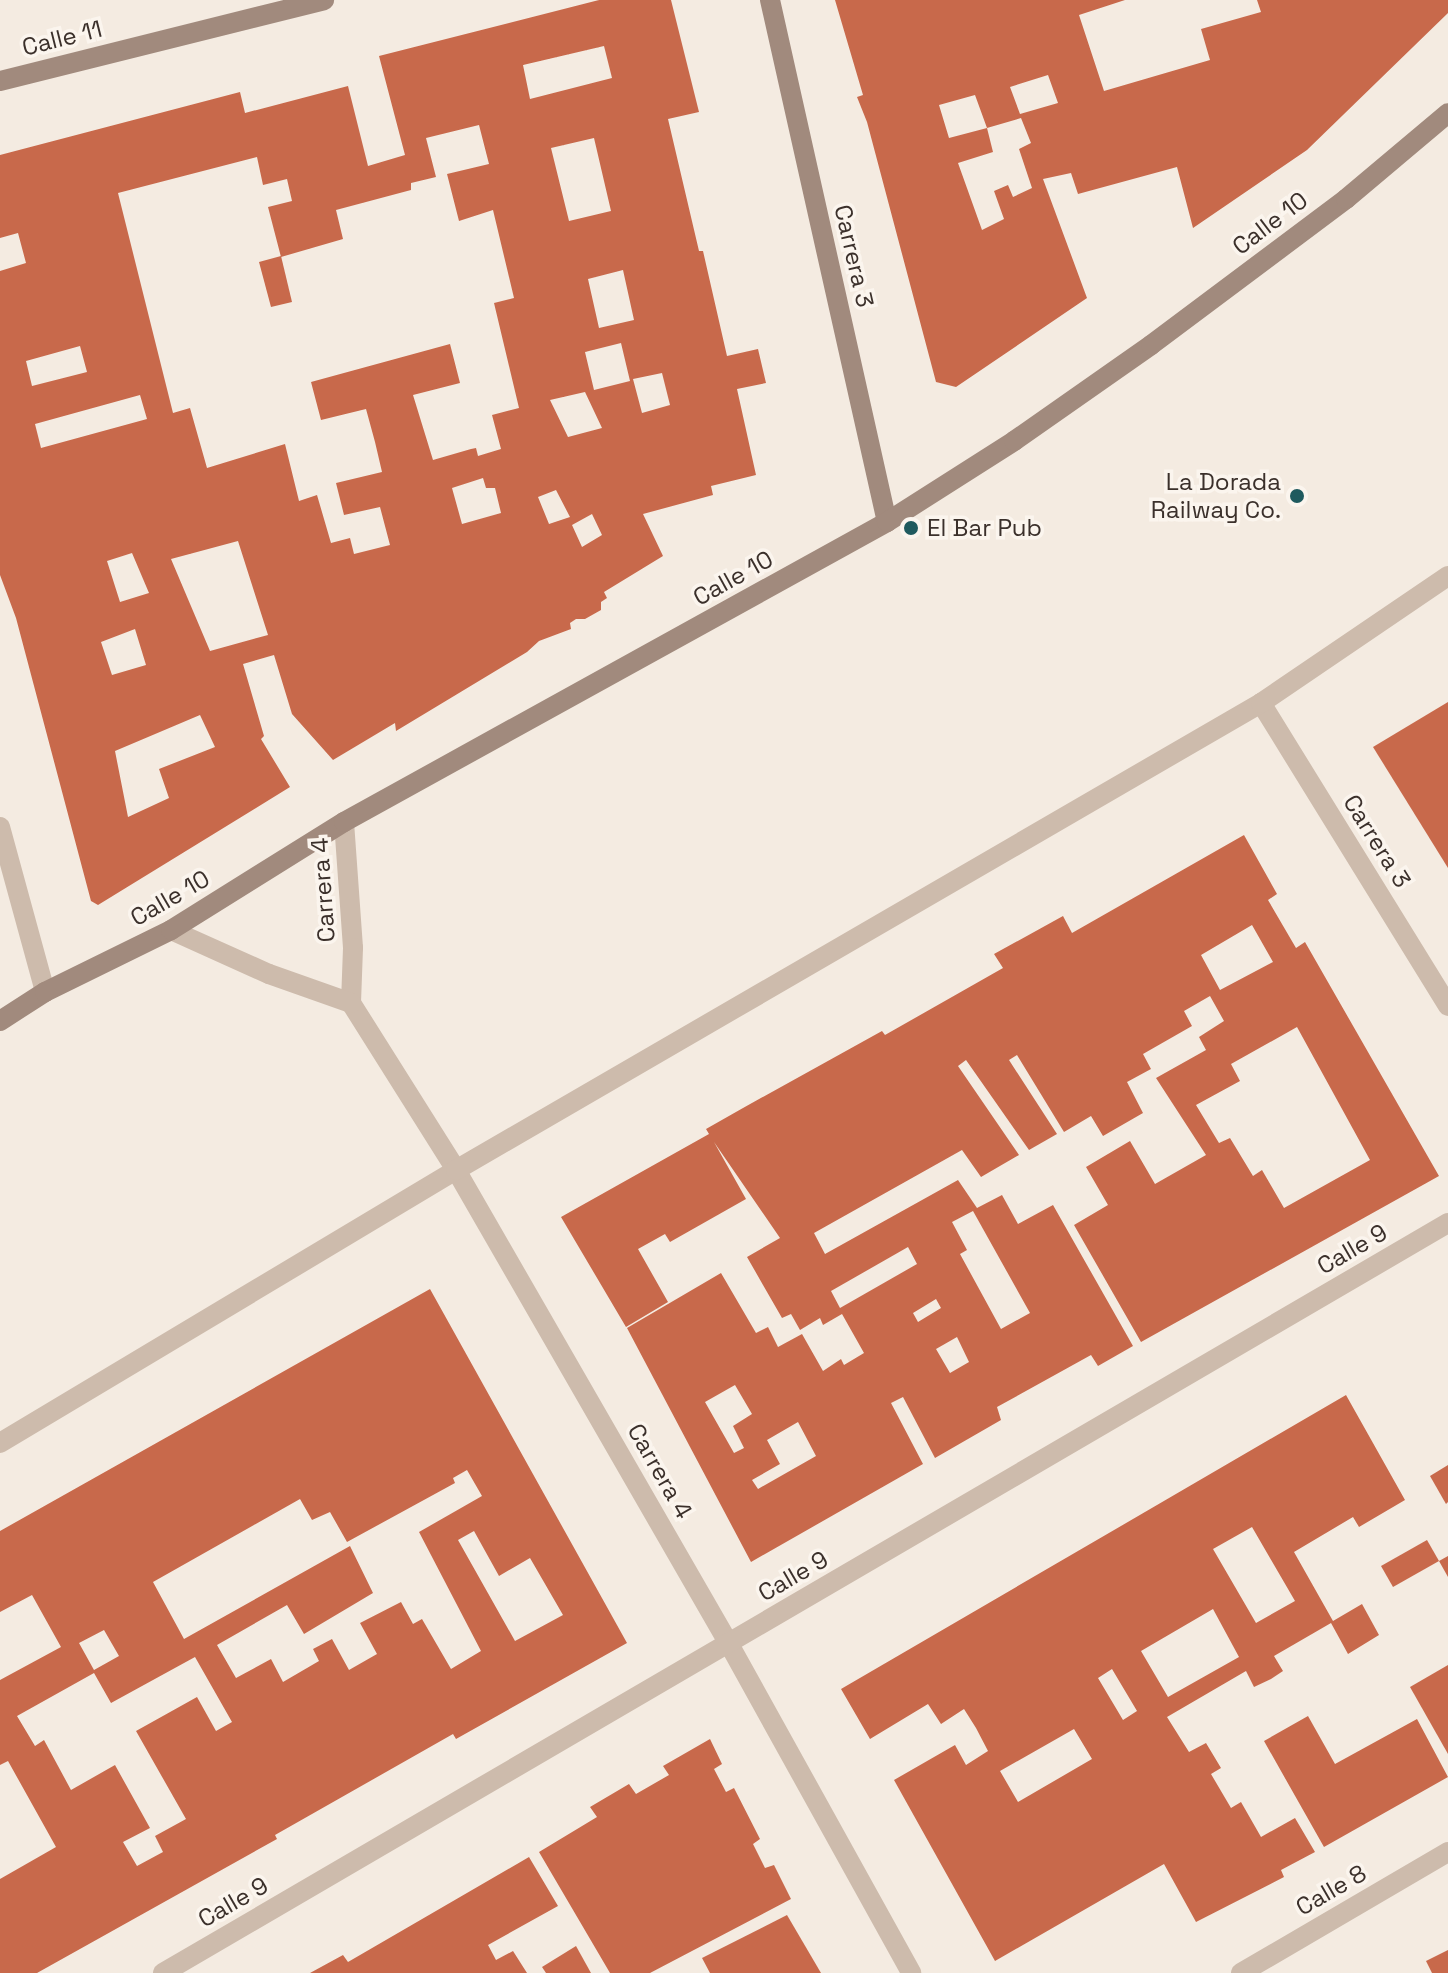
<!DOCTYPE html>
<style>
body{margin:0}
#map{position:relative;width:1448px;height:1973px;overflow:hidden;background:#f4ebe1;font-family:"Space Grotesk",sans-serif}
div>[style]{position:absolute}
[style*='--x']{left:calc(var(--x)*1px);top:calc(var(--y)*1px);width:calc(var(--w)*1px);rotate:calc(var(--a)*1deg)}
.building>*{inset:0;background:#c8694b}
.street>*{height:20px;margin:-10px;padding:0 10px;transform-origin:10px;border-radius:10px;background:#cdbbac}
.secondary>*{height:20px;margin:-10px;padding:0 10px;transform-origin:10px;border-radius:10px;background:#a18a7d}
.dots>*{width:22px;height:22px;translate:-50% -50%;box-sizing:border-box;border:4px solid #fbf5ee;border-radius:50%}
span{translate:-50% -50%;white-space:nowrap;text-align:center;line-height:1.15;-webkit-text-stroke:7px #fbf5ee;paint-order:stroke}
.street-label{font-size:24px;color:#3b302b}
.poi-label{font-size:24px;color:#3b302b}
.right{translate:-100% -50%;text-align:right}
.left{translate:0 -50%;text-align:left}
</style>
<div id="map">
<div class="building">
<div style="clip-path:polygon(evenodd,599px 0,671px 0,699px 112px,668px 119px,699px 251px,703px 251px,727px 356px,758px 349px,766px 383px,737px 389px,756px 475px,711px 486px,713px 495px,643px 514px,663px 556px,604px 592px,607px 598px,601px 602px,601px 610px,585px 619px,576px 619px,570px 623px,571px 629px,539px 641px,527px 652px,396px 731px,395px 723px,333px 760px,292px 714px,274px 655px,243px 664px,264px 736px,261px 739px,290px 787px,98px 905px,91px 901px,16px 618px,0 575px,0 271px,26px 263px,18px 233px,0 238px,0 155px,240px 92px,245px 113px,348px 86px,368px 166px,405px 155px,379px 56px,599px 0,604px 46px,612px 78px,530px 99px,523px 65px,604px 46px,599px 0,479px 125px,489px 164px,447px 174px,459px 221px,493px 210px,514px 298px,494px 303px,519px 408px,492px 415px,501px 449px,478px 456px,476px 448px,471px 449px,433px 460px,413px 395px,460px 383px,450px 344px,311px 382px,321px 420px,366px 409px,375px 442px,382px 472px,336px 483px,344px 515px,380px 507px,390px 545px,354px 554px,350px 538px,331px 543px,317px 495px,299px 501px,285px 444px,207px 468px,190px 408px,173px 413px,118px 193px,257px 157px,263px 185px,287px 179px,292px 201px,268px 207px,281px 257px,343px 239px,336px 210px,411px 190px,411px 183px,436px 177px,426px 138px,479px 125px,599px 0,594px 138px,611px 211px,569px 221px,551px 148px,594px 138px,599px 0,623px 270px,634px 320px,599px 328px,588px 279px,623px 270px,599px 0,621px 343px,630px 381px,594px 390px,585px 352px,621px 343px,599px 0,80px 346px,87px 372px,32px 386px,26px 361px,80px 346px,599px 0,662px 373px,670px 405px,642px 413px,633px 379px,662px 373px,599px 0,585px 392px,602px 428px,568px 437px,550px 400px,585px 392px,599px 0,140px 395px,147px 419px,41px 448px,35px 424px,140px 395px,599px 0,483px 478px,486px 488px,495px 488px,501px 513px,462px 524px,452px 488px,483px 478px,599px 0,556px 490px,570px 517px,549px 524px,538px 497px,556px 490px,599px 0,592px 514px,602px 535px,582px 547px,572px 525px,592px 514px,599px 0,238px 541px,268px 635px,210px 651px,171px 559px,238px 541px,599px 0,132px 553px,149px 593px,120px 602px,107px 561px,132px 553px,599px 0,135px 629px,146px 665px,112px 675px,101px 642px,135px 629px,599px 0,200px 715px,215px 747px,159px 769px,169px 798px,128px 817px,115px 751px,200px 715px)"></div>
<div style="clip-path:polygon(evenodd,835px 0,1125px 0,1079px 15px,1104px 91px,1210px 60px,1201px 29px,1261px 12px,1257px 0,1448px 0,1448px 13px,1307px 150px,1193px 228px,1177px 167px,1078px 194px,1071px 173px,1043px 179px,1087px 298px,956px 387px,936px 382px,867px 122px,857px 97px,863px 95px,835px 0,1048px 75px,1058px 103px,1020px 114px,1010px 87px,1048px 75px,835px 0,975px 95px,987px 128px,1021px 118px,1031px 143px,1019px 149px,1032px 188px,1013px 197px,1008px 185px,994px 191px,1004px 219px,982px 230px,958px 163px,993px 152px,987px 128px,949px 138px,939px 105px,975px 95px)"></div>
<div style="clip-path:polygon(281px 256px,292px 302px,271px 307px,259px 262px)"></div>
<div style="clip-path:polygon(1448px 702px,1448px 868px,1373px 747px)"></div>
<div style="clip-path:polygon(evenodd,1244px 835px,1277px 894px,1268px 900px,1296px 948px,1305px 942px,1439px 1176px,1141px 1342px,1074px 1225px,1108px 1205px,1086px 1167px,1130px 1141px,1155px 1184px,1206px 1155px,1156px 1078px,1206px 1050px,1199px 1037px,1224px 1021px,1210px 996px,1184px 1011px,1192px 1026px,1143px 1054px,1151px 1069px,1127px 1082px,1143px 1113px,1103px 1136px,1091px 1116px,1064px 1132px,1017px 1055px,1009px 1060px,1057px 1134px,1029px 1150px,966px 1060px,958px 1066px,1019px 1155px,981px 1177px,962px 1150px,814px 1233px,825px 1254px,958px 1180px,977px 1208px,1002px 1195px,1018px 1224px,1053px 1205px,1133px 1346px,1098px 1366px,1091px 1355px,997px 1407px,1001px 1420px,935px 1458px,903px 1397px,891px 1403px,923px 1464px,751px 1562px,627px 1328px,721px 1273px,756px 1333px,768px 1327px,778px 1347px,802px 1334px,823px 1371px,841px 1359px,844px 1365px,864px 1353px,842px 1314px,823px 1325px,820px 1318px,800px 1330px,791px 1314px,782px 1318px,747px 1257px,780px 1238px,714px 1142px,746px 1199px,670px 1242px,665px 1234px,638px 1249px,668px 1302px,626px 1327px,561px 1217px,709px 1134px,706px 1129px,743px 1108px,882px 1031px,885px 1035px,1003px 968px,994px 954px,1063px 916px,1072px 933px,1244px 835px,1252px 925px,1273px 962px,1220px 990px,1201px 955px,1252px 925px,1244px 835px,1297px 1027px,1370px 1160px,1284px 1208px,1262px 1170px,1253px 1176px,1230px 1138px,1219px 1143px,1196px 1105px,1240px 1081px,1231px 1064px,1297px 1027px,1244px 835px,973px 1211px,1030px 1313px,1001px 1329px,960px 1254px,967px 1250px,952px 1222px,973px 1211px,1244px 835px,908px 1247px,917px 1264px,840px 1308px,831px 1291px,908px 1247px,1244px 835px,936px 1299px,941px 1308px,918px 1322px,913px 1313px,936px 1299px,1244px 835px,957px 1337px,969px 1362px,950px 1373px,936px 1349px,957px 1337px,1244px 835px,735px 1385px,752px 1414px,733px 1426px,744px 1448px,734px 1453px,705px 1402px,735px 1385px,1244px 835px,798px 1422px,816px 1456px,758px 1489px,752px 1480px,780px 1464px,767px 1440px,798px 1422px)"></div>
<div style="clip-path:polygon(evenodd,430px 1289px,627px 1643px,456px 1739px,453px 1734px,275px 1835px,277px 1839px,37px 1973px,0 1973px,0 1879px,56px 1847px,8px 1761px,0 1765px,0 1680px,61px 1647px,32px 1595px,0 1612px,0 1531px,430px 1289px,467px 1470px,482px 1496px,419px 1532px,481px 1651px,451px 1669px,422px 1619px,413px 1624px,401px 1602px,360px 1623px,377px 1654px,349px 1670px,332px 1639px,313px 1649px,319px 1661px,283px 1682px,271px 1659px,236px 1678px,217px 1645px,287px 1605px,304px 1634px,373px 1593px,350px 1546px,184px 1639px,153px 1582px,300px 1499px,312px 1520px,330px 1512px,347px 1542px,455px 1483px,453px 1478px,467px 1470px,430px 1289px,474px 1531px,499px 1576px,530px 1558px,563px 1615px,515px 1641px,458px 1540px,474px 1531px,430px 1289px,104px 1630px,119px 1656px,94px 1670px,79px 1643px,104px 1630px,430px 1289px,195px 1657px,232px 1722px,216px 1731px,197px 1697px,136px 1731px,186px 1819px,155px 1836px,163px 1852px,137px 1866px,123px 1842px,150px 1828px,115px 1765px,71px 1790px,44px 1740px,35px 1746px,17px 1716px,94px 1673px,111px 1703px,195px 1657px)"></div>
<div style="clip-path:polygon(evenodd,1346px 1395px,1405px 1500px,1359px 1527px,1353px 1517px,1294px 1552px,1333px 1621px,1362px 1604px,1379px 1635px,1348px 1654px,1331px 1623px,1274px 1656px,1283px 1671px,1271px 1679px,1254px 1687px,1246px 1671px,1167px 1717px,1189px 1752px,1206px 1743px,1221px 1768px,1211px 1774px,1231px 1808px,1241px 1802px,1261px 1837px,1295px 1818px,1315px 1852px,1281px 1870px,1284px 1877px,1196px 1922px,1164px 1864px,995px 1961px,894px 1780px,955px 1745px,966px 1765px,988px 1751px,976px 1728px,964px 1709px,941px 1724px,928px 1704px,870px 1739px,841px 1689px,1346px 1395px,1252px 1527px,1295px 1601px,1256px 1623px,1213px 1549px,1252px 1527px,1346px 1395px,1213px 1609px,1239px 1657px,1168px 1697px,1141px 1651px,1213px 1609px,1346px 1395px,1112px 1669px,1137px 1711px,1123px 1720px,1098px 1678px,1112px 1669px,1346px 1395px,1074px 1729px,1092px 1759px,1018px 1802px,1000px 1771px,1074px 1729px)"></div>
<div style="clip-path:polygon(1448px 1465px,1448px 1502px,1446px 1504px,1430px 1476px)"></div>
<div style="clip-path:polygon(1427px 1540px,1439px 1561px,1393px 1587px,1381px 1566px)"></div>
<div style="clip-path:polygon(1448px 1556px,1448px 1577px,1439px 1561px)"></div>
<div style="clip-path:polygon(1448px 1665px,1448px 1754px,1410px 1687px)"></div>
<div style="clip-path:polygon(1308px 1716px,1335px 1764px,1417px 1719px,1448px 1777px,1324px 1847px,1264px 1741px)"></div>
<div style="clip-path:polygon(710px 1739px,722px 1764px,714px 1769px,726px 1792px,734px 1788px,760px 1839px,753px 1844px,765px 1868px,774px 1865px,791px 1899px,650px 1973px,610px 1973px,539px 1852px,597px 1817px,590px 1807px,629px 1784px,636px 1794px,669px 1775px,663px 1766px)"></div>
<div style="clip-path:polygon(529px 1857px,558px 1906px,488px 1945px,496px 1960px,513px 1951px,527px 1973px,310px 1973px,343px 1955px,348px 1962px)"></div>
<div style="clip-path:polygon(787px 1915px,821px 1973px,710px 1973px,702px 1958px)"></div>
<div style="clip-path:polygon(576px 1946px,591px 1973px,546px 1973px,542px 1967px)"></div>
<div style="clip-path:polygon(1448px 1950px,1448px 1973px,1432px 1973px,1426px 1961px)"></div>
</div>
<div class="street">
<div style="--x:1261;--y:703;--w:356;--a:58.3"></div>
<div style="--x:344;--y:822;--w:126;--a:85.9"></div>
<div style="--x:353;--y:948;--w:55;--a:92.1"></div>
<div style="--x:351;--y:1003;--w:197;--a:57.8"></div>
<div style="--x:456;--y:1170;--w:547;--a:60.06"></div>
<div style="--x:729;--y:1644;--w:376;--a:61"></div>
<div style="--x:0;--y:827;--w:171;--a:74.7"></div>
<div style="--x:171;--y:930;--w:107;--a:24.2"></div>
<div style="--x:269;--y:974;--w:87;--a:19.5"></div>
<div style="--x:0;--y:1443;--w:531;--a:-30.91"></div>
<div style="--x:456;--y:1170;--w:931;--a:-30.12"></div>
<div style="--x:1261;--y:703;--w:226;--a:-34.2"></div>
<div style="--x:163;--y:1973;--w:1488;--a:-30.27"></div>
<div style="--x:1241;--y:1973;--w:240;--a:-30.3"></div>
</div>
<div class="secondary">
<div style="--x:770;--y:0;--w:535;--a:77.37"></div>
<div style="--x:0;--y:81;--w:334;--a:-14"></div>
<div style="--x:0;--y:1021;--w:54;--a:-32.8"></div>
<div style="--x:45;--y:992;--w:140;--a:-26.2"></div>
<div style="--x:171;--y:930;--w:204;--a:-32"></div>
<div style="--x:344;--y:822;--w:620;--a:-28.92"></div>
<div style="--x:887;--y:522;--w:151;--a:-32.5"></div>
<div style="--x:1014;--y:441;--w:167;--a:-35"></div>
<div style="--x:1151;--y:345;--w:244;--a:-36.8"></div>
<div style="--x:1346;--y:199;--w:133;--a:-40.1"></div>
</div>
<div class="dots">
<div style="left:1297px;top:496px;background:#1f5a5e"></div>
<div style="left:911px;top:528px;background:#1f5a5e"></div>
</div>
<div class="street-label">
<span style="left:62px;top:38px;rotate:-14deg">Calle 11</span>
<span style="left:1270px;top:223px;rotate:-37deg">Calle 10</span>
<span style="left:854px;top:256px;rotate:77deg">Carrera 3</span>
<span style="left:733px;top:578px;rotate:-29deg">Calle 10</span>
<span style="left:1377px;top:841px;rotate:58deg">Carrera 3</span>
<span style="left:323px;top:890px;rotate:-94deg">Carrera 4</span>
<span style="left:170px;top:898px;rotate:-30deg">Calle 10</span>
<span style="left:1352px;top:1249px;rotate:-30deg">Calle 9</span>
<span style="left:660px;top:1471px;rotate:60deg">Carrera 4</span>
<span style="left:793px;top:1576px;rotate:-30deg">Calle 9</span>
<span style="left:1331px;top:1890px;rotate:-30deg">Calle 8</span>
<span style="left:233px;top:1902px;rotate:-30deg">Calle 9</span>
</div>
<div class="poi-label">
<span class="right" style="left:1281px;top:496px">La Dorada<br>Railway Co.</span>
<span class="left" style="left:927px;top:528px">El Bar Pub</span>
</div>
</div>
